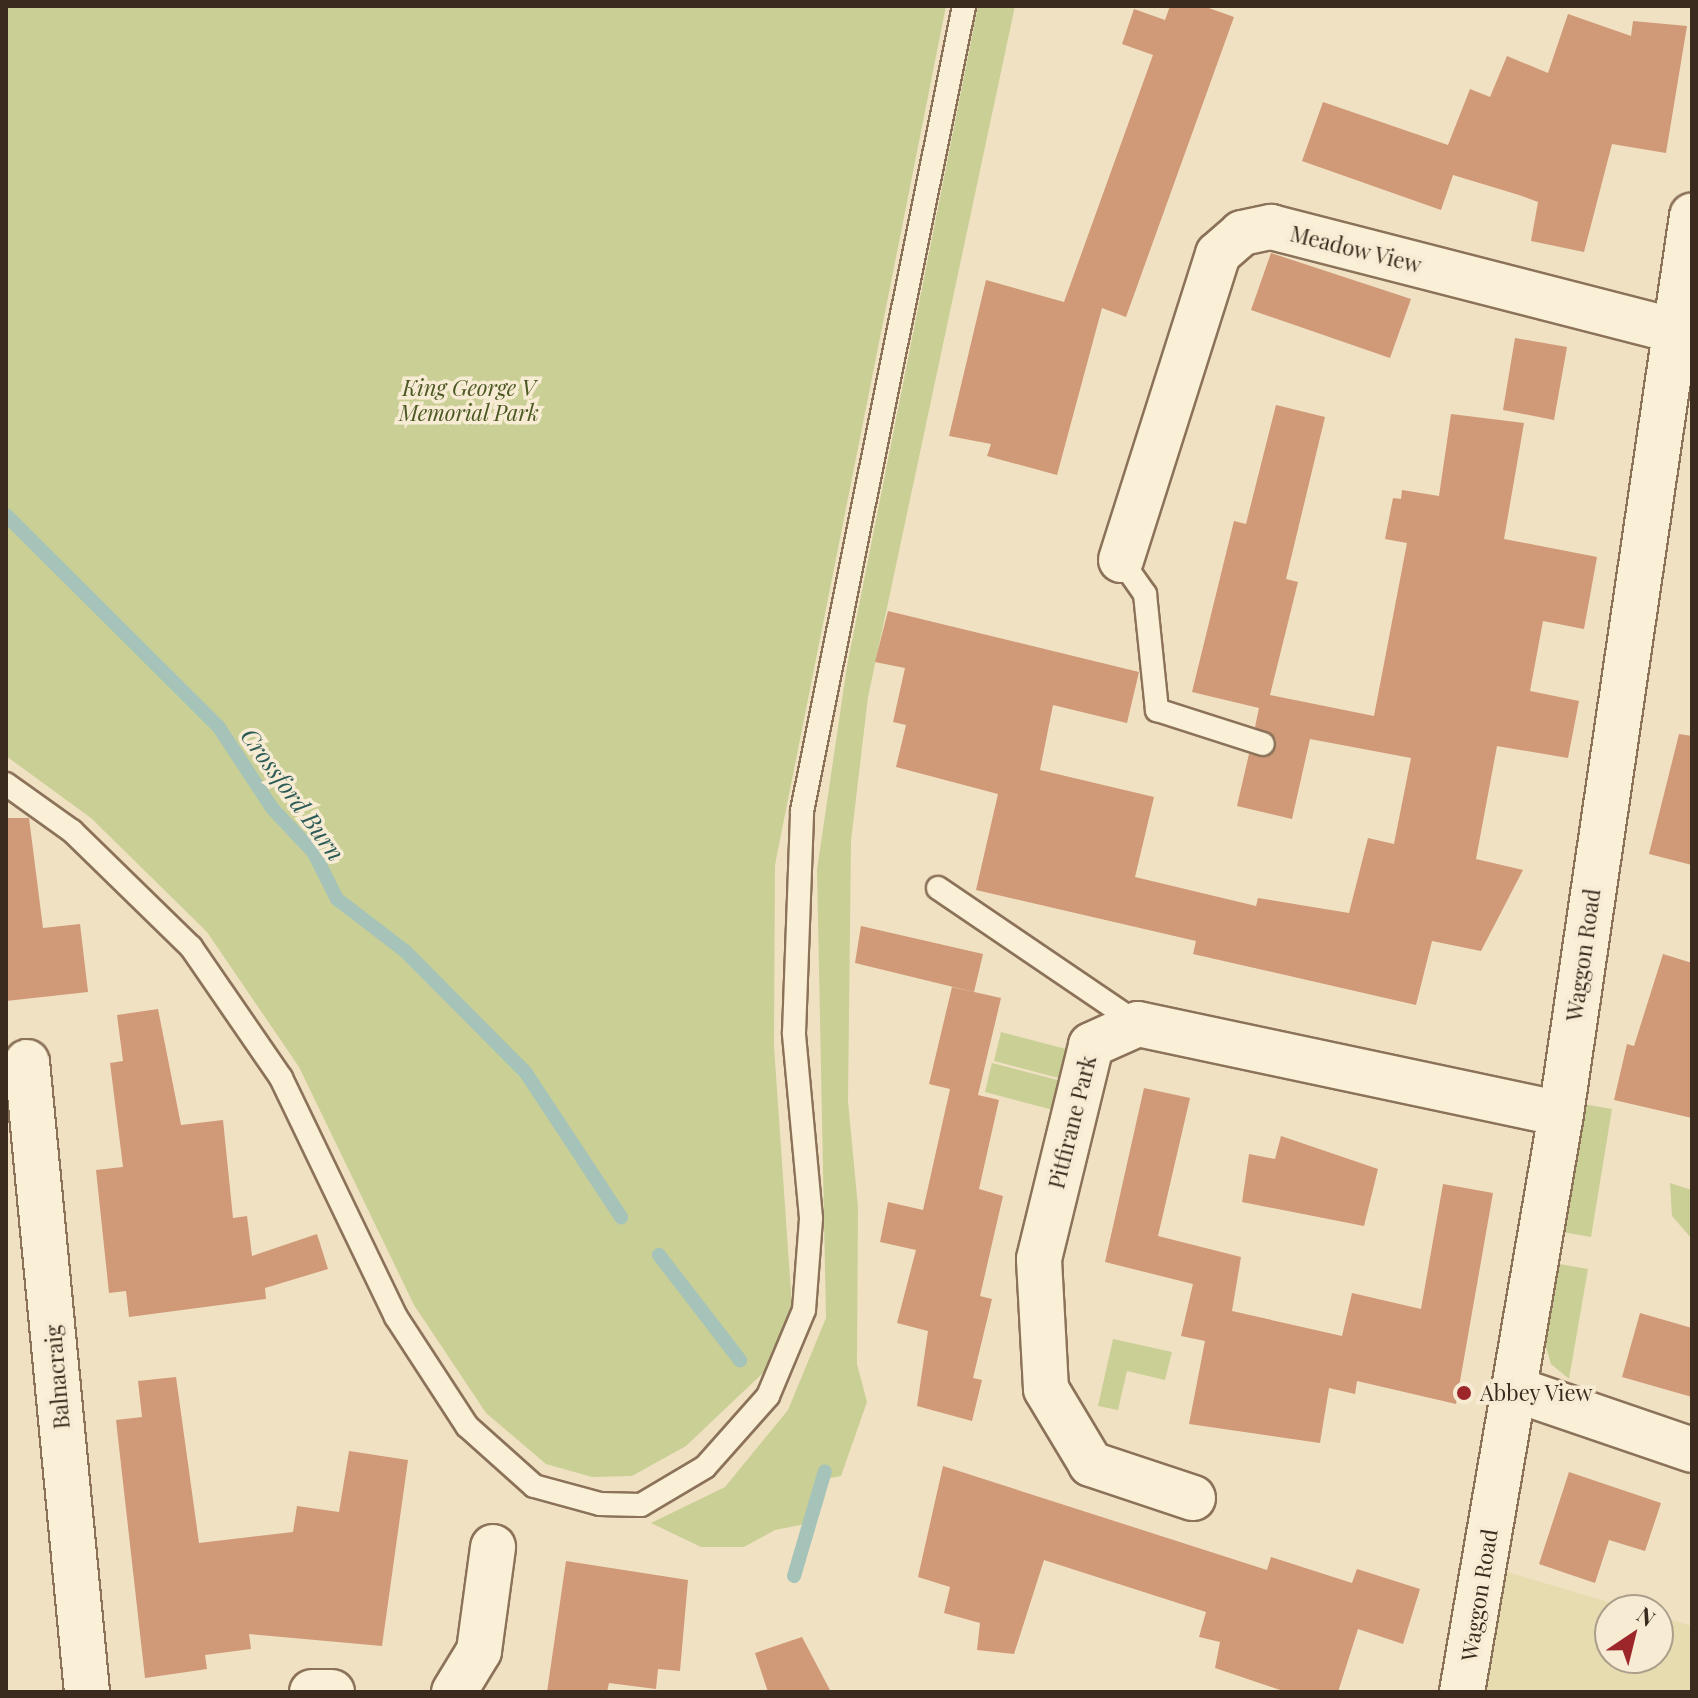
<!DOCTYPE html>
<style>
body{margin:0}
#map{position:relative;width:1698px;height:1698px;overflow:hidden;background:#f0e1c3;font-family:"Playfair Display",serif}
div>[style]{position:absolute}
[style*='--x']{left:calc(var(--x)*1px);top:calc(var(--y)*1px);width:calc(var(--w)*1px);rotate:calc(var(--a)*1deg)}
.farmland>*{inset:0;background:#e6dcb0}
.green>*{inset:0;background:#cacf96}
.stream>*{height:14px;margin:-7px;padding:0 7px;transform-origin:7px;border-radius:7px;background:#a5c3b9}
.building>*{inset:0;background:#d09977}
.roads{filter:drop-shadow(2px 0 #8b7259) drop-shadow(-2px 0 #8b7259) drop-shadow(0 2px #8b7259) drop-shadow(0 -2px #8b7259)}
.lane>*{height:22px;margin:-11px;padding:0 11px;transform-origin:11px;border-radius:11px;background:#faefd7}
.street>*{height:44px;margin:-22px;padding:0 22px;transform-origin:22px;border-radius:22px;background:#faefd7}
.secondary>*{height:44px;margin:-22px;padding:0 22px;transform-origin:22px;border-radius:22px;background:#faefd7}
.dots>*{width:22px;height:22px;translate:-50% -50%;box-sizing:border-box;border:4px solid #f7ecd3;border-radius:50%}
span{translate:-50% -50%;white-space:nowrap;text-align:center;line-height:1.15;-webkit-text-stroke:7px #f7ecd3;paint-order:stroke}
.street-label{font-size:22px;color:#3a2b1e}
.park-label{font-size:22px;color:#4c5823;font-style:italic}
.poi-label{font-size:22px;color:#3a2b1e}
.left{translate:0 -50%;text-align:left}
.water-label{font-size:24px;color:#2c5b57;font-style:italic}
.frame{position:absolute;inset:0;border:8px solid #3a2b1e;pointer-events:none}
.north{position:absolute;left:1594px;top:1594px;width:80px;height:80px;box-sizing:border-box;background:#f7ecd3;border:2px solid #ab9f8b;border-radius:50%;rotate:35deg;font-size:22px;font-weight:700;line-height:32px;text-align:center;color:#3a2b1e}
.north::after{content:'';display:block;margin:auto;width:28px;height:36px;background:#9d262a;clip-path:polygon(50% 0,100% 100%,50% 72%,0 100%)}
</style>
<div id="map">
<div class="farmland">
<div style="clip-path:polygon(1497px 1569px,1636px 1610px,1610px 1610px,1610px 1658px,1658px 1658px,1658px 1616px,1692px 1626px,1692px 1692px,1477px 1692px)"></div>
</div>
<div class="green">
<div style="clip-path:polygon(6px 6px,946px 6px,775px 865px,774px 1046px,792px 1307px,764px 1372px,686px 1446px,632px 1476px,592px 1477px,546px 1464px,486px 1413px,414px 1305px,299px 1067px,207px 932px,91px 818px,6px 756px)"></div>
<div style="clip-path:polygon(978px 6px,1015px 6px,868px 697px,851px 841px,848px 1101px,858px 1207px,857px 1364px,867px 1402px,841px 1476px,816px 1481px,816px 1522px,775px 1530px,744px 1547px,701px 1547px,651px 1523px,725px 1487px,788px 1410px,826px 1318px,817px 870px,847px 666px)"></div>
<div style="clip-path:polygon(1001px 1032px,1074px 1051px,1066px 1080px,994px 1061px)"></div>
<div style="clip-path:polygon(992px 1063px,1065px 1082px,1057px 1111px,985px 1092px)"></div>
<div style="clip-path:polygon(1583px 1104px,1612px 1109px,1591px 1237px,1562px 1232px)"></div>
<div style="clip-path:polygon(1670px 1183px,1692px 1190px,1692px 1239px,1672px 1216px)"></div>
<div style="clip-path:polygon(1559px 1264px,1588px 1269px,1569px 1379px,1551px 1364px,1545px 1344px)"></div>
<div style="clip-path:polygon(1113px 1339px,1172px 1352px,1165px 1380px,1127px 1371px,1118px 1410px,1098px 1406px)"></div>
</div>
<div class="stream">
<div style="--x:6;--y:515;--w:299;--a:44.9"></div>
<div style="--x:218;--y:726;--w:98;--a:56.6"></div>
<div style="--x:272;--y:808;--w:62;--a:47"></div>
<div style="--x:314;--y:853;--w:51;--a:63.4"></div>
<div style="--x:337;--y:899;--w:86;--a:37.4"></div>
<div style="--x:405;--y:951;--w:172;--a:45.2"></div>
<div style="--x:526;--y:1073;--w:173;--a:56.6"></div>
<div style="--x:659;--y:1255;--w:133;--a:52.4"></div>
<div style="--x:794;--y:1576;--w:109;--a:-73.6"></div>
</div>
<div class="building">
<div style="clip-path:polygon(1170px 6px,1203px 6px,1234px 17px,1126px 317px,1102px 308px,1057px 475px,987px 456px,991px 444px,949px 436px,986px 280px,1064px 302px,1153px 55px,1122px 44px,1134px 9px,1165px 20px)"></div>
<div style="clip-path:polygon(1568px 14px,1631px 36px,1633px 21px,1687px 26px,1666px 153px,1612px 144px,1584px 252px,1531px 241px,1538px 202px,1519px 195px,1453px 175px,1441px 210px,1302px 161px,1323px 102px,1448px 145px,1470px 89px,1490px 97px,1507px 56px,1548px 73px)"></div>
<div style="clip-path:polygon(1271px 253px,1411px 299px,1390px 358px,1251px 310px)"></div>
<div style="clip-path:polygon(1515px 338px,1567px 347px,1554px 420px,1503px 410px)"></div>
<div style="clip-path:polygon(1276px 405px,1325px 417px,1286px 579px,1298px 582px,1270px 695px,1374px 716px,1407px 543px,1385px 539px,1393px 498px,1401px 499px,1402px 490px,1439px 496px,1451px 414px,1524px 423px,1504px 539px,1597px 557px,1584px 629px,1543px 621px,1530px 691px,1579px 701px,1568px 758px,1497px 746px,1476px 859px,1523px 870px,1481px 951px,1432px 941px,1416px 1005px,1193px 954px,1196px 941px,976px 890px,998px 794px,896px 767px,906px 725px,893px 722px,905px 668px,875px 662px,888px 611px,1139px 672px,1127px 723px,1053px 705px,1040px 770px,1154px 797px,1135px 877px,1256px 906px,1258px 898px,1349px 913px,1368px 838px,1394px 844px,1411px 758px,1310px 739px,1292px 819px,1237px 806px,1249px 754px,1267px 757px,1276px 740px,1255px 727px,1259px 708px,1192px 692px,1234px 521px,1246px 524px)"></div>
<div style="clip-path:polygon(1679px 734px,1692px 736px,1692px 865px,1649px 854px)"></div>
<div style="clip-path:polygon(6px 818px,29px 818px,43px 928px,80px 924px,88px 992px,6px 1001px)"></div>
<div style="clip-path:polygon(861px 926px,983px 954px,974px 992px,855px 963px)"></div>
<div style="clip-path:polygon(1663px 954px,1692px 963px,1692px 1118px,1614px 1100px,1627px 1044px,1634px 1046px)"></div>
<div style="clip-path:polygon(952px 987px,1001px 998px,978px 1095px,999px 1100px,979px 1189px,1003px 1196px,980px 1296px,992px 1299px,973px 1378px,982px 1380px,972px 1421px,917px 1406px,928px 1331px,897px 1323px,916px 1250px,880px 1242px,888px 1202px,923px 1210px,950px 1089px,929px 1084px)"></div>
<div style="clip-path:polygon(158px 1009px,181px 1125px,223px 1120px,233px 1218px,247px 1216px,252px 1256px,317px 1234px,328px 1269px,265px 1288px,266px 1299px,129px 1317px,126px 1291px,109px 1293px,96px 1170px,123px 1167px,110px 1063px,123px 1061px,117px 1015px)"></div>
<div style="clip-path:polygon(1144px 1088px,1190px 1098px,1158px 1236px,1241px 1257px,1232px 1311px,1342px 1336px,1352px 1293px,1421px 1309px,1443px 1184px,1493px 1193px,1456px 1404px,1357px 1381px,1355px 1394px,1329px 1388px,1320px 1443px,1189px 1424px,1205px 1341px,1181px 1336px,1193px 1284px,1105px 1262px)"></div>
<div style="clip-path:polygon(1281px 1136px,1378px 1169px,1364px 1226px,1242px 1202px,1249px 1154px,1275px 1159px)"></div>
<div style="clip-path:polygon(1640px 1313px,1692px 1328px,1692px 1397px,1622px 1377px)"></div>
<div style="clip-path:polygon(176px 1377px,199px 1543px,293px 1532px,297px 1506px,339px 1512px,349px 1451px,408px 1460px,382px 1646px,249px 1634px,251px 1649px,205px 1655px,207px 1669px,145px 1678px,116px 1420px,142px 1417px,138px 1381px)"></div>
<div style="clip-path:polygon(943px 1466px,1267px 1570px,1271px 1557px,1352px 1583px,1357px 1569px,1420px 1589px,1403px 1644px,1358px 1629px,1338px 1692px,1286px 1692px,1215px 1668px,1220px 1642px,1199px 1637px,1206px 1612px,1044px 1560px,1014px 1654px,977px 1650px,980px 1623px,944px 1613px,950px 1587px,918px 1577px)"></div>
<div style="clip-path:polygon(1569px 1472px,1661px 1503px,1645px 1551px,1609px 1540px,1595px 1583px,1539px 1564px)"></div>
<div style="clip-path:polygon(566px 1561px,688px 1580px,680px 1671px,658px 1669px,656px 1689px,609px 1683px,607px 1692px,547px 1692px)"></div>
<div style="clip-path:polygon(802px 1637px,831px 1692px,768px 1692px,755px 1653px)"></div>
</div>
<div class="roads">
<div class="lane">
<div style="--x:1121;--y:560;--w:42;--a:54.8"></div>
<div style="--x:1145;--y:594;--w:117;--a:84.1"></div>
<div style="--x:1157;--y:710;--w:111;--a:17.8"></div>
<div style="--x:6;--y:784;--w:81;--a:35.5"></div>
<div style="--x:72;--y:831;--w:166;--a:44.3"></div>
<div style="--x:191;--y:947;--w:159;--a:55.5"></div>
<div style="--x:281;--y:1078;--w:265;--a:64.3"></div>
<div style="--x:396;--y:1317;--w:130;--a:56.9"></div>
<div style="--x:467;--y:1426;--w:90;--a:41.8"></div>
<div style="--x:534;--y:1486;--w:68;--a:15.3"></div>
<div style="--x:600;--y:1504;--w:41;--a:1.4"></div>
<div style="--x:641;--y:1505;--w:74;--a:-30.7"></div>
<div style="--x:705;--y:1467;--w:95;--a:-48.4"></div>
<div style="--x:768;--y:1396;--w:93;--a:-67.3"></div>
<div style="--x:804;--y:1310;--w:92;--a:-85.6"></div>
<div style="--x:811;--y:1218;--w:186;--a:-95.3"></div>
<div style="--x:794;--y:1033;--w:222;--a:-87.9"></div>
<div style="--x:802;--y:811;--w:821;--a:-78.62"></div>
<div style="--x:938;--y:888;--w:242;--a:34.2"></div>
</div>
<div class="street">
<div style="--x:1121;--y:560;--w:321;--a:-72.4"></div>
<div style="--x:1218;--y:254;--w:32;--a:-41"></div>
<div style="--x:1242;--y:233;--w:30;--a:-12"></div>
<div style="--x:1271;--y:227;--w:414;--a:14.4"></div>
<div style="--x:27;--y:1062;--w:633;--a:84.56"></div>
<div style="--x:1514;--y:1389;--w:188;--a:18.9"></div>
<div style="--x:1193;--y:1498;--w:108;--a:-161.6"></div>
<div style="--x:1091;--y:1464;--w:87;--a:-121"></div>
<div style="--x:1046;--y:1389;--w:130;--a:-93.1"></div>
<div style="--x:1039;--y:1259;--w:220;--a:-76.3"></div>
<div style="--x:1091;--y:1045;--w:51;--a:-24.1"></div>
<div style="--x:1138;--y:1024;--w:432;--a:12"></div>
<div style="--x:312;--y:1692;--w:20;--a:0"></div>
<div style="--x:454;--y:1692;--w:48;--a:-58.6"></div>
<div style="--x:479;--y:1651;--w:105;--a:-82.3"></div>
</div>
<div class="secondary">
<div style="--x:1462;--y:1692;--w:586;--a:-80.28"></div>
<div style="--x:1561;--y:1114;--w:908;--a:-81.7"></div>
</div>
</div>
<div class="dots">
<div style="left:1464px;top:1393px;background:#9d262a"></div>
</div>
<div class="street-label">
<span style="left:1356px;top:249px;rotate:14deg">Meadow View</span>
<span style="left:1583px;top:955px;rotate:-82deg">Waggon Road</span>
<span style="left:1072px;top:1122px;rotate:-76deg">Pitfirane Park</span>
<span style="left:57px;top:1377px;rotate:-95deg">Balnacraig</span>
<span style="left:1479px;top:1595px;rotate:-81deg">Waggon Road</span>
</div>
<div class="park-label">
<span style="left:469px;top:400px">King George V<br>Memorial Park</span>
</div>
<div class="poi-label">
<span class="left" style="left:1480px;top:1393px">Abbey View</span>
</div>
<div class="water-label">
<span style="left:293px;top:794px;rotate:54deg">Crossford Burn</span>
</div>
<div class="frame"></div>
<div class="north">N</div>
</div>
